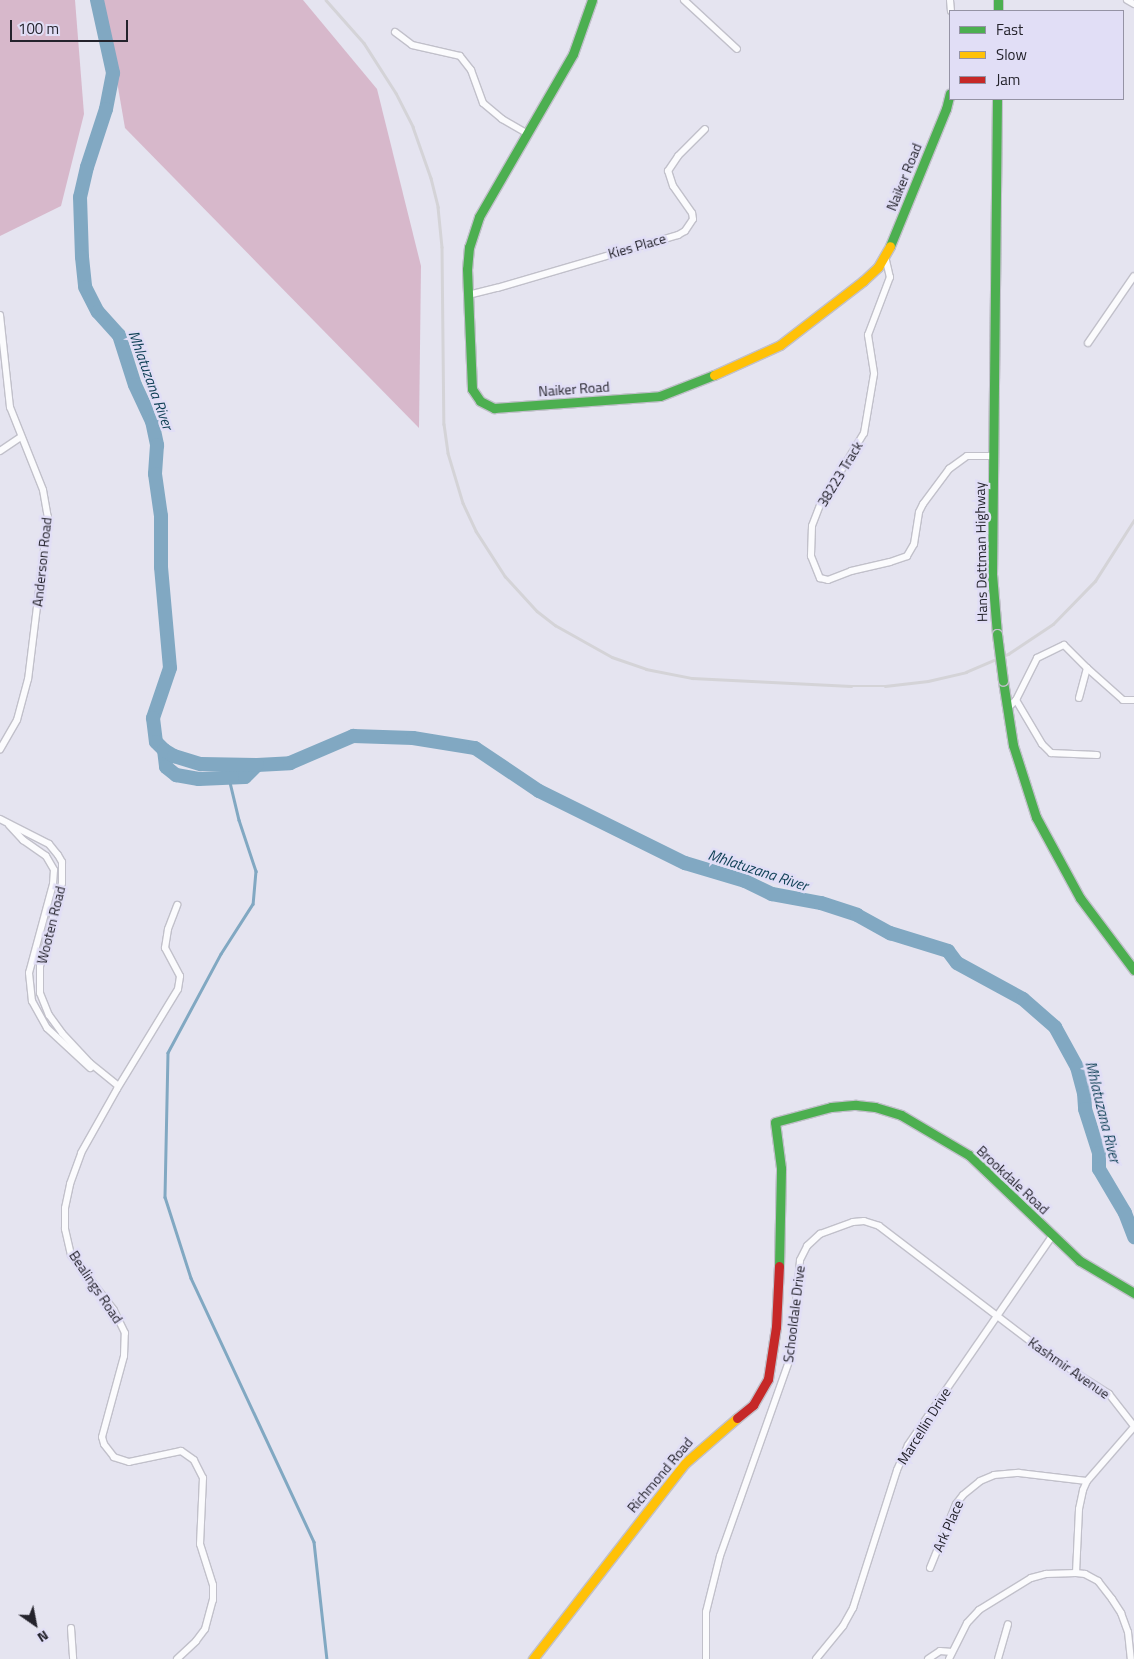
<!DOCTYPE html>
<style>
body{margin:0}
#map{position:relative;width:1134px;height:1659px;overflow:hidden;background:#e5e4f0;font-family:"Titillium Web",sans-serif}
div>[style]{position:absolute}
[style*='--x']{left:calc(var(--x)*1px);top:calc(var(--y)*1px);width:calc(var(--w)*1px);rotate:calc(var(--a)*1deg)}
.forest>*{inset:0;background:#d7b8cb}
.stream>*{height:2.5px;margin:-1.25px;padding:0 1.25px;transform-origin:1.25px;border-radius:1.25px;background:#81a8c2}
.river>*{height:14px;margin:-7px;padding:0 7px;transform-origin:7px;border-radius:7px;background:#81a8c2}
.roads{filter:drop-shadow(1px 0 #c1c0ca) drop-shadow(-1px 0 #c1c0ca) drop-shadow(0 1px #c1c0ca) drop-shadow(0 -1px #c1c0ca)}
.street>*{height:6px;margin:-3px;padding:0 3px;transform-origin:3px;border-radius:3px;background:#fbfbfd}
.fast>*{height:9px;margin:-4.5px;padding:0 4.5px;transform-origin:4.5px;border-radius:4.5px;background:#4caf50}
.slow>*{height:9px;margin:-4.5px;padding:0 4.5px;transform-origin:4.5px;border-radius:4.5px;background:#ffc107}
.jam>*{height:9px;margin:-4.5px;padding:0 4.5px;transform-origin:4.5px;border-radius:4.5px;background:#c62828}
.rail>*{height:2.5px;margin:-1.25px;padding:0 1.25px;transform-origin:1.25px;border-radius:1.25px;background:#d4d3d7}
.bridges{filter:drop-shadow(1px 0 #c1c0ca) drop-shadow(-1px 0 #c1c0ca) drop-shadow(0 1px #c1c0ca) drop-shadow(0 -1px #c1c0ca)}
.fast-bridge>*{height:9px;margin:-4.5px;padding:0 4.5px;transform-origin:4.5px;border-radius:4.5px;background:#4caf50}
span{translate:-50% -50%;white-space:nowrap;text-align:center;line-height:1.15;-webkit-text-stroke:5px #e1def6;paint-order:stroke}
.street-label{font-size:14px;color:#24232c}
.water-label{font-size:15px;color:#0e3f55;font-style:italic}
.legend{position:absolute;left:949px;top:10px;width:175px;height:90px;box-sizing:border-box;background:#e1def6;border:1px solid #9593a5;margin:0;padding:6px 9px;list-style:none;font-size:15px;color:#24232c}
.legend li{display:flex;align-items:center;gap:10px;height:25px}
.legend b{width:25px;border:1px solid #9593a5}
.north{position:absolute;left:10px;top:1599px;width:50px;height:50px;-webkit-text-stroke:4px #e1def6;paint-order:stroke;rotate:147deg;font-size:14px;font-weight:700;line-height:20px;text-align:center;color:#24232c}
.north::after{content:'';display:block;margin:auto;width:18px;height:22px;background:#24232c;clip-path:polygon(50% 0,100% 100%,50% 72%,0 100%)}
.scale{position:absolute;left:10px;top:20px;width:118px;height:22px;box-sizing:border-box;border:2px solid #24232c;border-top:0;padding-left:6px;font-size:15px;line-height:18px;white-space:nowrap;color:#24232c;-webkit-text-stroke:4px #e1def6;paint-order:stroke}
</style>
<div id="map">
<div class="forest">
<div style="clip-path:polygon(0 0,75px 0,84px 114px,61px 206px,0 236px)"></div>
<div style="clip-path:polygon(103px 0,303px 0,377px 89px,421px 266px,419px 428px,125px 128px)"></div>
</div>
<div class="stream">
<div style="--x:229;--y:778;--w:43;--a:76.6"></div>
<div style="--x:239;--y:820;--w:54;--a:71.6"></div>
<div style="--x:256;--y:871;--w:33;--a:95"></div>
<div style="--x:253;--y:904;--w:59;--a:122.6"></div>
<div style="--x:221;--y:954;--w:112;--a:118.2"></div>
<div style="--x:168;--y:1053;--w:144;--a:91.2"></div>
<div style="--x:165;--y:1197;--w:85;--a:72.2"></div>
<div style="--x:191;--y:1278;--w:291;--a:65"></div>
<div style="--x:314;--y:1542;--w:118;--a:83.7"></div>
</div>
<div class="river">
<div style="--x:97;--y:0;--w:75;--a:77.6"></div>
<div style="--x:113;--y:73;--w:37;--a:101"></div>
<div style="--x:106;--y:109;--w:61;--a:108.1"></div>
<div style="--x:87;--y:167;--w:31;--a:103"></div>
<div style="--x:80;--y:197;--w:60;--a:88.1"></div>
<div style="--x:82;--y:257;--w:30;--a:84"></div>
<div style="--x:85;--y:287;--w:28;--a:63"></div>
<div style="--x:98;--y:312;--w:31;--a:48"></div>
<div style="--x:119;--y:335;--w:52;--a:72.3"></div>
<div style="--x:135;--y:385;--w:40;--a:65"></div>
<div style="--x:152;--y:421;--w:25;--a:78"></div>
<div style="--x:157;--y:445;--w:29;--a:94"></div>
<div style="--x:155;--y:474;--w:42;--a:81.9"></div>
<div style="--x:161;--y:516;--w:51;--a:90"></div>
<div style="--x:161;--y:567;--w:101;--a:84.9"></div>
<div style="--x:170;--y:668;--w:53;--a:108.8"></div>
<div style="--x:153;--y:718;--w:24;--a:83"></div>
<div style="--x:156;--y:742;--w:11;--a:45"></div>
<div style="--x:164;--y:750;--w:17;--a:83"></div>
<div style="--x:166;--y:767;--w:13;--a:39"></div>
<div style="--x:176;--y:775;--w:23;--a:10"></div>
<div style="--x:199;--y:779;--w:46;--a:-2.5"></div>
<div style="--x:245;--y:777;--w:17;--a:-45"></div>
<div style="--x:257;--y:765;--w:33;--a:-3"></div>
<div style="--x:290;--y:763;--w:69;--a:-23.2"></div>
<div style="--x:353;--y:736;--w:60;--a:1.9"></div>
<div style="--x:413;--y:738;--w:63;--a:9.2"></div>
<div style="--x:475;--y:748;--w:77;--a:33.9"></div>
<div style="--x:539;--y:791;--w:163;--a:26.3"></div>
<div style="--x:685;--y:863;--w:63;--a:16.7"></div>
<div style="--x:745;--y:881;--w:30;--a:26"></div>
<div style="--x:772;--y:894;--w:50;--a:10.4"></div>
<div style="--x:821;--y:903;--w:38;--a:18"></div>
<div style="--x:857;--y:915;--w:38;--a:29"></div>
<div style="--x:890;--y:933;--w:61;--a:17.2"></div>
<div style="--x:948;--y:951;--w:15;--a:53"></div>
<div style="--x:957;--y:963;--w:75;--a:28.6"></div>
<div style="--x:1023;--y:999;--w:43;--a:41.2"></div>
<div style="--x:1055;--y:1027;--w:46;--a:61.2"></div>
<div style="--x:1077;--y:1067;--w:27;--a:75"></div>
<div style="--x:1084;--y:1093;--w:16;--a:86"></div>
<div style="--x:1085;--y:1109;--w:46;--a:72.3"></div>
<div style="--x:1099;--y:1153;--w:16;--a:90"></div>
<div style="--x:1099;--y:1169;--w:51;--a:59.4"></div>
<div style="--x:1125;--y:1213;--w:26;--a:69"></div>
<div style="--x:164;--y:750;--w:12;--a:31"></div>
<div style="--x:174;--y:756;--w:28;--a:17"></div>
<div style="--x:201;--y:764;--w:56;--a:1"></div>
</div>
<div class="roads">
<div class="street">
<div style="--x:684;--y:0;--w:72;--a:42.8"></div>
<div style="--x:950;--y:0;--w:11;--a:85"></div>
<div style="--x:1127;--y:0;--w:8;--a:30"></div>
<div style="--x:395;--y:32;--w:21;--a:37"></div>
<div style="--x:412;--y:45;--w:49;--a:12.9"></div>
<div style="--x:460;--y:56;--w:18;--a:52"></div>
<div style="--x:471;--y:70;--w:35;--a:70"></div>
<div style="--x:483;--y:103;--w:25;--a:40"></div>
<div style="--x:502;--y:119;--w:28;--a:30"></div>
<div style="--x:885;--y:256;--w:22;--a:77"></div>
<div style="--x:890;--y:277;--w:62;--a:110.8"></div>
<div style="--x:868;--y:335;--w:39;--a:81"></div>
<div style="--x:874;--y:374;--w:60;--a:99.6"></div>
<div style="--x:864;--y:433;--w:84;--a:121.4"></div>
<div style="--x:820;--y:505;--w:22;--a:111"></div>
<div style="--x:812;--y:526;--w:30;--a:92"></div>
<div style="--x:811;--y:556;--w:24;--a:68"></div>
<div style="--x:820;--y:578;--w:8;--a:14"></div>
<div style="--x:828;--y:580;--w:25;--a:-21"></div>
<div style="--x:851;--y:571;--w:40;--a:-13"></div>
<div style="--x:890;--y:562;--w:18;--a:-19"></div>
<div style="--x:907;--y:556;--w:14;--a:-60"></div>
<div style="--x:914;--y:544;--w:32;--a:-81"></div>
<div style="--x:919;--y:512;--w:9;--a:-63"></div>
<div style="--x:923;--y:504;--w:44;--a:-53.4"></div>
<div style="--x:949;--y:469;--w:22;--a:-36"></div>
<div style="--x:967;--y:456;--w:26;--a:0"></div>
<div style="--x:468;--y:295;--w:30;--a:-14"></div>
<div style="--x:497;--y:288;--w:189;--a:-16.3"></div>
<div style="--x:678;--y:235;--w:8;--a:-30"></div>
<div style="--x:685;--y:231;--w:14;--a:-56"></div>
<div style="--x:693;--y:219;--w:6;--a:-99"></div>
<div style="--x:692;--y:213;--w:33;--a:-125"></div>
<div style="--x:673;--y:186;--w:16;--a:-108"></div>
<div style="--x:668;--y:171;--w:18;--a:-56"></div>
<div style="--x:678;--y:156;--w:38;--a:-45"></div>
<div style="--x:0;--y:315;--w:93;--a:83.8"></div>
<div style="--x:10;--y:407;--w:89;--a:68.3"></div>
<div style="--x:43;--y:490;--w:27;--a:80"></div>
<div style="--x:48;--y:517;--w:163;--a:97"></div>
<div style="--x:28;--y:679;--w:42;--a:105"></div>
<div style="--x:17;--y:720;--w:34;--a:120"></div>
<div style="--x:1088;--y:343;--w:81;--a:-55.5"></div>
<div style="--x:0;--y:451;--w:25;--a:-34"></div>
<div style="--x:1087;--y:668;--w:48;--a:41.6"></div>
<div style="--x:1123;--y:700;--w:11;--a:0"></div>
<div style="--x:1016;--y:700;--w:47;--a:-63.4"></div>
<div style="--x:1037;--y:658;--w:30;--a:-26"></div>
<div style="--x:1064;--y:645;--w:33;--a:45"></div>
<div style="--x:1087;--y:668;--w:31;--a:105"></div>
<div style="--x:1007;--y:709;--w:13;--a:-45"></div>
<div style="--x:1016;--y:700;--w:51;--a:59.4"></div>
<div style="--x:1042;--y:744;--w:13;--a:45"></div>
<div style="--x:1051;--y:753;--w:46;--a:2.5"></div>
<div style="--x:0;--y:819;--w:55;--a:27"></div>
<div style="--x:49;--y:844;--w:14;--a:51"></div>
<div style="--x:58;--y:855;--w:8;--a:60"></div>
<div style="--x:62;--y:862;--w:21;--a:90"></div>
<div style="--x:62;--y:883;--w:86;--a:104.8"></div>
<div style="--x:40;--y:966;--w:27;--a:90"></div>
<div style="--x:40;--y:993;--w:24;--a:68"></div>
<div style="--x:49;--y:1015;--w:22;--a:54"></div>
<div style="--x:62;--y:1033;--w:41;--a:47"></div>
<div style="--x:90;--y:1063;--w:36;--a:39"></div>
<div style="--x:9;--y:825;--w:21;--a:47"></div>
<div style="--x:23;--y:840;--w:28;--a:35"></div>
<div style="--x:46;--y:856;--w:16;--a:60"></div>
<div style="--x:54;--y:870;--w:14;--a:94"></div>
<div style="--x:53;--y:884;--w:92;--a:105.1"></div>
<div style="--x:29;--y:973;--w:28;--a:84"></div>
<div style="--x:32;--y:1001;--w:31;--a:61"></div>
<div style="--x:47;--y:1028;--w:59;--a:42.9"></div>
<div style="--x:930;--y:1568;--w:69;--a:-67.9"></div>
<div style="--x:956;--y:1504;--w:11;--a:-52"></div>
<div style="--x:963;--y:1495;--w:22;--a:-39"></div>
<div style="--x:980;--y:1481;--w:15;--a:-23"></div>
<div style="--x:994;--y:1475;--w:25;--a:-5"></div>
<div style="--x:1019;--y:1473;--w:68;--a:6.7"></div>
<div style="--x:1076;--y:1573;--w:64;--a:-87.3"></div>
<div style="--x:1079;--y:1509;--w:19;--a:-78"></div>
<div style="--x:1083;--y:1490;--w:10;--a:-66"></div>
<div style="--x:1087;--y:1481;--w:72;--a:-49"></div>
<div style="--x:71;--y:1628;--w:31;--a:86"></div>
<div style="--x:177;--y:1659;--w:26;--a:-43"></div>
<div style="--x:196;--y:1641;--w:15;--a:-53"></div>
<div style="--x:205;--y:1629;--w:30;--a:-75"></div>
<div style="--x:213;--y:1600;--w:15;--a:-90"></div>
<div style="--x:213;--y:1585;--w:43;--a:-107.6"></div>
<div style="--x:200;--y:1544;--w:66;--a:-87.4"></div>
<div style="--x:203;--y:1478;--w:20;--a:-117"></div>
<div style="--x:194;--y:1460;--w:16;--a:-145"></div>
<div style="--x:181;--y:1451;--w:53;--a:168.1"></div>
<div style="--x:129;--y:1462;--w:16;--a:-162"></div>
<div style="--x:114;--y:1457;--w:16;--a:-128"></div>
<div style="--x:104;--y:1444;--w:7;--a:-106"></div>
<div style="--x:102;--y:1437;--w:84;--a:-74.8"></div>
<div style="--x:124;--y:1356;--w:23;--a:-88"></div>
<div style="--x:125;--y:1333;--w:25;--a:-116"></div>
<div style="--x:114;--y:1310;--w:70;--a:-128"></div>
<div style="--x:71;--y:1255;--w:27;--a:-103"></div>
<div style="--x:65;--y:1229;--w:21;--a:-90"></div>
<div style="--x:65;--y:1208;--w:25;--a:-78"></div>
<div style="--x:70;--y:1184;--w:33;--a:-70"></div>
<div style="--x:81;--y:1153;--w:73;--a:-60.6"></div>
<div style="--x:117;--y:1089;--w:117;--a:-58.6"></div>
<div style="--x:178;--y:989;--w:13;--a:-81"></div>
<div style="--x:180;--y:976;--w:32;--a:-118"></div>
<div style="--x:165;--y:948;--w:19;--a:-81"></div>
<div style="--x:168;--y:929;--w:26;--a:-69"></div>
<div style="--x:706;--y:1659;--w:47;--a:-90"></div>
<div style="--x:706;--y:1612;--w:58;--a:-76"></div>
<div style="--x:720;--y:1556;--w:212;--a:-70.5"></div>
<div style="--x:791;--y:1356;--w:96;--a:-84.6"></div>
<div style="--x:800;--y:1260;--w:16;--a:-63"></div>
<div style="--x:807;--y:1246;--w:18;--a:-43"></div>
<div style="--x:820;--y:1234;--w:35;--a:-20"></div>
<div style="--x:853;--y:1222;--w:11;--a:-5"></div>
<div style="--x:864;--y:1221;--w:16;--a:18"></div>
<div style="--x:879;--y:1226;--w:216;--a:37.3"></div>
<div style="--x:1051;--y:1357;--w:69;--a:32.5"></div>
<div style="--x:1109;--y:1394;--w:41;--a:52"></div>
<div style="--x:816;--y:1659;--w:43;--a:-50.7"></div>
<div style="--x:843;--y:1626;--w:21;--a:-61"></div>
<div style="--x:853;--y:1608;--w:145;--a:-72.3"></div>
<div style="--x:897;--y:1470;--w:27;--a:-66"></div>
<div style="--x:908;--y:1445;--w:254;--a:-55.4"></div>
<div style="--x:928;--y:1659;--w:14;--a:-34"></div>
<div style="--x:940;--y:1651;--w:12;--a:5"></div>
<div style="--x:949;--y:1659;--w:40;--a:-63.4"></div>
<div style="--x:967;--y:1623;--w:18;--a:-47"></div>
<div style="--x:979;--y:1610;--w:61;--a:-31.6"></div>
<div style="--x:1031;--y:1578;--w:16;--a:-15"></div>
<div style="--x:1046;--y:1574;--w:30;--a:-2"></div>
<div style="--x:1076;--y:1573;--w:9;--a:6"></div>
<div style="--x:1085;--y:1574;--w:15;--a:28"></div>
<div style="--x:1098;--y:1581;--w:23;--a:52"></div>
<div style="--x:1112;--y:1599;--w:17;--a:57"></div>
<div style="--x:1121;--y:1613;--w:20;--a:70"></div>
<div style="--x:1128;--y:1632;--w:27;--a:84"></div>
<div style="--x:998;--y:1659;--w:36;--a:-74"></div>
</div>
<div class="fast">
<div style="--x:592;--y:0;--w:57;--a:109.4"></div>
<div style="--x:573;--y:54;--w:188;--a:120"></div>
<div style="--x:479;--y:217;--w:32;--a:108"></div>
<div style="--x:469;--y:247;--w:22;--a:95"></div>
<div style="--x:467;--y:269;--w:120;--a:87.6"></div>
<div style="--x:472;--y:389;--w:14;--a:56"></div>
<div style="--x:480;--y:401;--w:16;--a:27"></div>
<div style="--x:494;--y:408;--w:166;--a:-4.1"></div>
<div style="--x:660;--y:396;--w:58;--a:-21.3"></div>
<div style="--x:998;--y:0;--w:11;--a:90"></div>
<div style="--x:997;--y:99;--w:475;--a:90.6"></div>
<div style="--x:992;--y:574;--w:60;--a:85.2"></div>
<div style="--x:890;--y:246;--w:148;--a:-67.8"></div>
<div style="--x:946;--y:109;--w:16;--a:-76"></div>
<div style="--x:1003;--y:681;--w:65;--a:81.1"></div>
<div style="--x:1013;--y:745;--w:76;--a:72.3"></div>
<div style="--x:1036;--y:817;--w:92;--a:61.5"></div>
<div style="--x:1080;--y:898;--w:90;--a:53.1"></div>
<div style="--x:779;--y:1266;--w:98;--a:-88.8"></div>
<div style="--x:781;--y:1168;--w:46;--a:-97.4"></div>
<div style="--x:775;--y:1122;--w:58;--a:-15"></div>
<div style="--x:831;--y:1107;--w:25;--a:-5"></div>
<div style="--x:856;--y:1105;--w:19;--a:6"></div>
<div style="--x:875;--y:1107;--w:27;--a:17"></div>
<div style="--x:901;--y:1115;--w:79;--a:30.5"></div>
<div style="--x:969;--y:1155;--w:153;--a:43.7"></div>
<div style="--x:1080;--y:1261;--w:63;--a:30.7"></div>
</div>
<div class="slow">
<div style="--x:714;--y:375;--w:72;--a:-24.4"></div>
<div style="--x:780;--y:345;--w:105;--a:-37.6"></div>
<div style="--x:863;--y:281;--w:21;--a:-43"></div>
<div style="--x:878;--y:267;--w:24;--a:-60"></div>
<div style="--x:533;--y:1659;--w:247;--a:-52.2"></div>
<div style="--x:684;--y:1464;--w:70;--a:-41"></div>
</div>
<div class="jam">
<div style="--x:737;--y:1418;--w:21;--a:-39"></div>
<div style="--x:753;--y:1405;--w:30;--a:-60"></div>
<div style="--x:768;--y:1379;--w:53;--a:-81.3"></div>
<div style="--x:776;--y:1327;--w:61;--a:-87.2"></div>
</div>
</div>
<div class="rail">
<div style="--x:326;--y:0;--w:57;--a:48.5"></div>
<div style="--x:364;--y:43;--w:59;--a:57.4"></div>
<div style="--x:396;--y:93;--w:38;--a:63"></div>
<div style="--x:413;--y:127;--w:54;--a:70.6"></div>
<div style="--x:431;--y:178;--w:30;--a:76"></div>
<div style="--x:438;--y:207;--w:40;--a:84.3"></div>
<div style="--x:442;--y:247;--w:177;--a:89.4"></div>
<div style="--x:444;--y:424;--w:29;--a:82"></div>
<div style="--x:448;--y:453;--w:52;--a:73.3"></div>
<div style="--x:463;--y:503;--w:31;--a:65"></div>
<div style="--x:476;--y:531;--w:54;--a:57.2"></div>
<div style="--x:505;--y:576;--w:47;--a:47.6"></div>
<div style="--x:537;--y:611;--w:23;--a:38"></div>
<div style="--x:555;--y:625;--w:65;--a:29.3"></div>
<div style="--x:612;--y:657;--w:36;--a:19"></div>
<div style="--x:646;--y:669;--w:47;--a:11.1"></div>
<div style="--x:692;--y:678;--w:159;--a:2.9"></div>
<div style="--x:851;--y:686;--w:34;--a:0"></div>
<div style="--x:885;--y:686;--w:43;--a:-6.6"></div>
<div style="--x:928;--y:681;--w:39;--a:-13"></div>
<div style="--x:966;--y:672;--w:46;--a:-23.2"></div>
<div style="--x:1008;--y:654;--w:54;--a:-33.7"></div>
<div style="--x:1053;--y:624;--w:60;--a:-45.7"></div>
<div style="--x:1095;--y:581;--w:72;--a:-57.4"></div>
</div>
<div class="bridges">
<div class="fast-bridge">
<div style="--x:997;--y:634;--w:47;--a:82.7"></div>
</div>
</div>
<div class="street-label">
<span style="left:904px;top:177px;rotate:-68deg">Naiker Road</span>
<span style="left:637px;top:246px;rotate:-16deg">Kies Place</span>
<span style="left:574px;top:389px;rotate:-4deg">Naiker Road</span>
<span style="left:840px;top:474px;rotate:-59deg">38223 Track</span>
<span style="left:981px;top:552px;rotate:-91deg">Hans Dettman Highway</span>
<span style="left:42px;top:562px;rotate:-84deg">Anderson Road</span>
<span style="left:51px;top:925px;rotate:-76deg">Wooten Road</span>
<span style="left:1013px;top:1180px;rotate:43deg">Brookdale Road</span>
<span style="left:96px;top:1287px;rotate:56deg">Bealings Road</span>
<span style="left:794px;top:1314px;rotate:-83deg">Schooldale Drive</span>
<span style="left:1069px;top:1368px;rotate:35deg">Kashmir Avenue</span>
<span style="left:924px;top:1426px;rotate:-58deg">Marcellin Drive</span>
<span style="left:660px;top:1475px;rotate:-50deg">Richmond Road</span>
<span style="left:948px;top:1526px;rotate:-66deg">Ark Place</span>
</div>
<div class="water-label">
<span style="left:151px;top:380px;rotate:70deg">Mhlatuzana River</span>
<span style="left:758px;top:870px;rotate:18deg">Mhlatuzana River</span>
<span style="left:1103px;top:1112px;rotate:76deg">Mhlatuzana River</span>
</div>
<ul class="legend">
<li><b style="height:6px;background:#4caf50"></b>Fast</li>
<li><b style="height:6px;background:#ffc107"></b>Slow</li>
<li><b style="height:6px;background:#c62828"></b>Jam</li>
</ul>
<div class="north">N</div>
<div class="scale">100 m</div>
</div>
